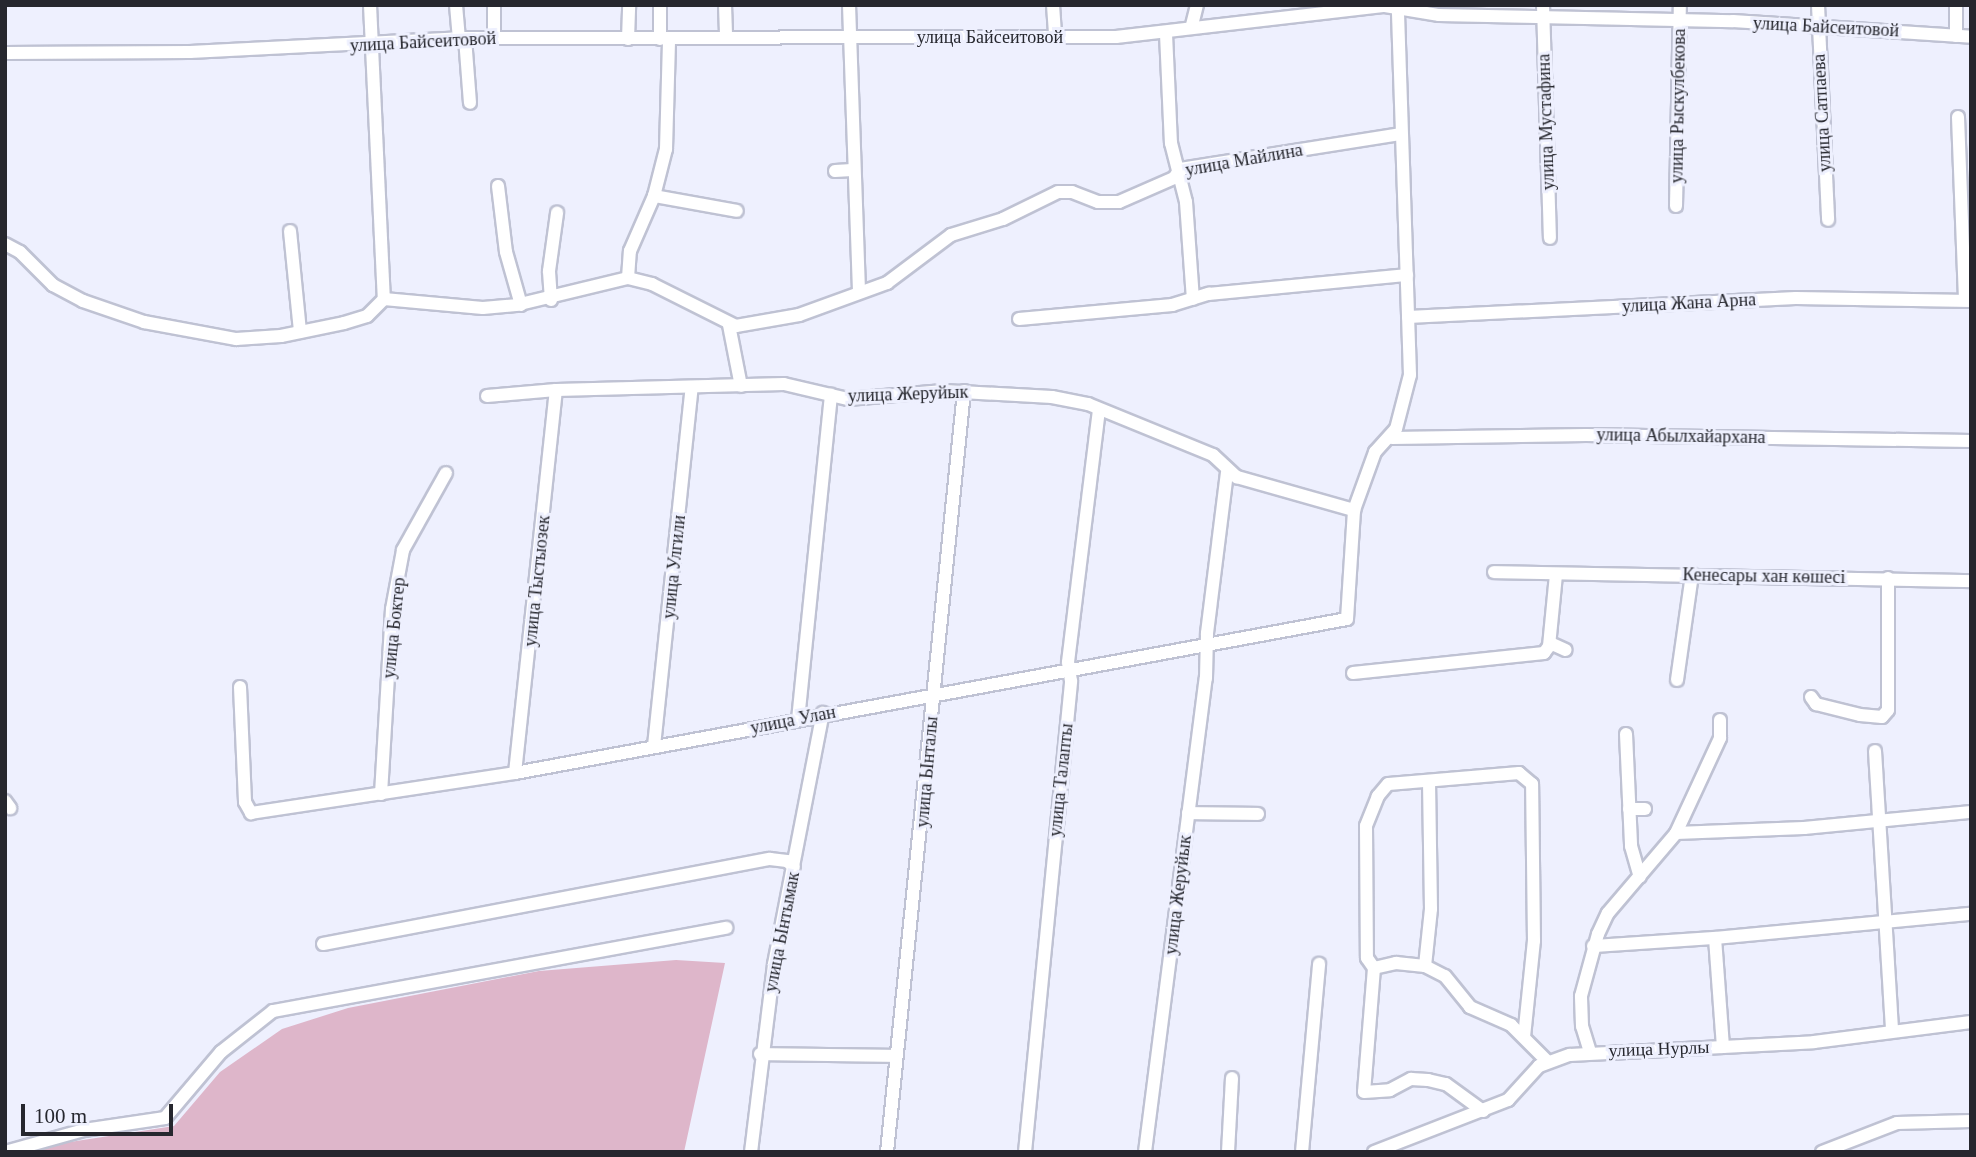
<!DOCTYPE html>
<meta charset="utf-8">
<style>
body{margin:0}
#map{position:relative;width:1976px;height:1157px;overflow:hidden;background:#eef0fe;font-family:Georgia,serif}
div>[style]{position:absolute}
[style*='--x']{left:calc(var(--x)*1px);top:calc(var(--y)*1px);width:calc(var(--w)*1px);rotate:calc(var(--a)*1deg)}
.green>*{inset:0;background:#deb6ca}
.roads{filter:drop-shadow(2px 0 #bfc2d3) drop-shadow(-2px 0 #bfc2d3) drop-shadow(0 2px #bfc2d3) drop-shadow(0 -2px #bfc2d3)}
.street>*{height:12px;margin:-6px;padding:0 6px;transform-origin:6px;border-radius:6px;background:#fff}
span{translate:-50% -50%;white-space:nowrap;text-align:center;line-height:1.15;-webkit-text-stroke:6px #eef0fe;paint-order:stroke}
.street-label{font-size:18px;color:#26272e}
.frame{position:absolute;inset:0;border:7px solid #26272e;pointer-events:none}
.scale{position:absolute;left:21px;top:1104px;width:152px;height:32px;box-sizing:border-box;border:4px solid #26272e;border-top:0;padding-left:9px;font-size:21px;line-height:24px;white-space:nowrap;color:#26272e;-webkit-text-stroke:5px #eef0fe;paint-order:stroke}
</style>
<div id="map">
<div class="green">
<div style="clip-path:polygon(676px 960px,725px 963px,684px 1152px,36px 1152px,57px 1144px,174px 1126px,220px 1072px,282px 1029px,348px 1008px,539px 971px)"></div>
</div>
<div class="roads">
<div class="street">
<div style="--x:370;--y:5;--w:294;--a:87.3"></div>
<div style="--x:456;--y:5;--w:33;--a:85"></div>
<div style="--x:494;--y:5;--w:33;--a:90"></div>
<div style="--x:660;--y:5;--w:34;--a:90"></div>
<div style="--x:725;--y:5;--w:33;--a:88"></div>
<div style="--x:849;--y:5;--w:287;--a:88"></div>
<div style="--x:1053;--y:5;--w:32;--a:86"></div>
<div style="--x:1543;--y:5;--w:233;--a:88.3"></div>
<div style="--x:1818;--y:5;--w:215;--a:87.3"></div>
<div style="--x:1956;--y:5;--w:31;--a:90"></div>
<div style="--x:1192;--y:25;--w:21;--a:-76"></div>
<div style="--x:1166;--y:34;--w:109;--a:87.4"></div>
<div style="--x:1171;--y:143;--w:61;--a:75.7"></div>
<div style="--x:1186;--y:202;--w:97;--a:85.9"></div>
<div style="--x:465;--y:38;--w:65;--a:85.6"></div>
<div style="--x:628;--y:39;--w:34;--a:-88"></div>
<div style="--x:5;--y:53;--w:185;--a:-0.3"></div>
<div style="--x:190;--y:52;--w:275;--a:-2.9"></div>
<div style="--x:465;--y:38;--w:651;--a:-0.09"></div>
<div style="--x:1116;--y:37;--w:271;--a:-6.6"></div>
<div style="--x:1385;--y:6;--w:55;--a:9.5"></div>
<div style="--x:1439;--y:15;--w:294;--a:1.2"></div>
<div style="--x:1733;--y:21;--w:239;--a:3.8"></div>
<div style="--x:1958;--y:117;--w:183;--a:87.8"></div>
<div style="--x:835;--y:171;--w:17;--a:-3"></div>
<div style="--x:498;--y:186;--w:66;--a:83.1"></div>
<div style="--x:506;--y:252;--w:55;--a:74.2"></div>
<div style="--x:654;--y:196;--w:84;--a:10.2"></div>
<div style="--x:1676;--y:206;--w:201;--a:-88.9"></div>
<div style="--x:290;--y:231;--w:101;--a:84.3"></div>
<div style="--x:5;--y:244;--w:17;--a:28"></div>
<div style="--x:20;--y:252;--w:47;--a:45"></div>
<div style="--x:53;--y:285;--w:34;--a:28"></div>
<div style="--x:83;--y:301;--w:65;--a:19"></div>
<div style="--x:144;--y:322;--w:94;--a:10.5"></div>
<div style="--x:236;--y:339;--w:45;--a:-3.8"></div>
<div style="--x:281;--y:336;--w:64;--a:-11.7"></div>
<div style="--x:344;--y:323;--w:24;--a:-17"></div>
<div style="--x:367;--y:316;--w:24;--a:-45"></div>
<div style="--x:384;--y:299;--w:99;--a:5.2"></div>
<div style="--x:483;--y:308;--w:33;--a:-5"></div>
<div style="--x:516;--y:305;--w:115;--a:-13.6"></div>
<div style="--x:628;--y:278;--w:25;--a:14"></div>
<div style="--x:652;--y:284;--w:94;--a:26.6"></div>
<div style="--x:736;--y:326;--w:64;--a:-9.9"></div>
<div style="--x:799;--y:315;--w:94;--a:-20"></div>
<div style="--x:887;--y:283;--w:80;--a:-36.9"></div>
<div style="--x:951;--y:235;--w:54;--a:-17.1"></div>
<div style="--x:1003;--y:219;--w:61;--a:-26.1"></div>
<div style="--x:1058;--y:192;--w:14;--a:0"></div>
<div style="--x:1072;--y:192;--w:28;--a:21"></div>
<div style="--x:1098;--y:202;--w:21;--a:0"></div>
<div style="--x:1119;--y:202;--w:60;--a:-23.6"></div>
<div style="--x:1174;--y:178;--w:11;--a:-56"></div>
<div style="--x:1180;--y:169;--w:223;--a:-9"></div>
<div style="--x:628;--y:278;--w:27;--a:-86"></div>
<div style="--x:630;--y:251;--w:60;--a:-66.4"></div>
<div style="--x:654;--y:196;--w:49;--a:-75.7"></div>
<div style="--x:666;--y:149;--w:110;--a:-88.4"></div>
<div style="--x:551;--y:300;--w:29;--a:-94"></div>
<div style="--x:549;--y:271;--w:59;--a:-82.1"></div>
<div style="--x:1408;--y:317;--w:388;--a:-2.8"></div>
<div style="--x:1796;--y:298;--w:175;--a:1"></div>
<div style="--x:1019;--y:319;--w:154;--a:-5.2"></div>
<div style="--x:1172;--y:305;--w:39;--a:-17"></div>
<div style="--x:1209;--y:294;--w:199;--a:-5.5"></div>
<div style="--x:729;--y:325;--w:62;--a:78.9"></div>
<div style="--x:487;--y:396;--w:69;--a:-5"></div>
<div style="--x:556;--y:390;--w:228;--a:-1.5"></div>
<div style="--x:784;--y:384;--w:66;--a:13.2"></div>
<div style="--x:848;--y:399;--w:96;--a:-4.8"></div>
<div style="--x:944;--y:391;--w:108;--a:3.2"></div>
<div style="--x:1052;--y:397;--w:37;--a:11"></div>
<div style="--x:1088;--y:404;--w:135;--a:22.2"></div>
<div style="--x:1213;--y:455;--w:33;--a:43"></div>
<div style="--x:1237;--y:477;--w:122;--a:15.8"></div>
<div style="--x:1392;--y:438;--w:194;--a:-0.9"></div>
<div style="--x:1586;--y:435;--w:385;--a:0.9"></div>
<div style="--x:1494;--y:572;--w:477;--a:1.1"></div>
<div style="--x:1550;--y:643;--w:17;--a:24"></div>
<div style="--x:1353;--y:673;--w:192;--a:-6"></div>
<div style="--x:1544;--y:653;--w:9;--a:-54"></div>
<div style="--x:1549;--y:646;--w:72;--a:-84.4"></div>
<div style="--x:1677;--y:680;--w:107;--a:-81.9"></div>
<div style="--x:240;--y:687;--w:115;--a:87.5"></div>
<div style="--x:245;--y:802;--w:13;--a:61"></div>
<div style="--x:251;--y:813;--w:267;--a:-8.6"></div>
<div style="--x:515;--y:773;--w:846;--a:-10.49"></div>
<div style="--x:1347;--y:619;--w:109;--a:-86.3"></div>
<div style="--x:1354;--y:510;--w:62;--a:-70.1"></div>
<div style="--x:1375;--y:452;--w:31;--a:-48"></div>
<div style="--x:1396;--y:429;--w:56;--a:-75.5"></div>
<div style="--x:1410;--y:375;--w:370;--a:-91.9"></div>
<div style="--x:1811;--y:697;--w:9;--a:54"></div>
<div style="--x:1816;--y:704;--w:45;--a:14"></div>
<div style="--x:1860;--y:715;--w:22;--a:5"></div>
<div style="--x:1882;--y:717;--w:9;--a:-49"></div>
<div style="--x:1888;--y:710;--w:132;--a:-90"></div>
<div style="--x:798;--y:720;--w:327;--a:-84.2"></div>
<div style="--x:1626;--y:734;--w:112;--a:87.4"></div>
<div style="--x:1631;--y:846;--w:32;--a:74"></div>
<div style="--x:654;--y:746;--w:361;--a:-84"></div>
<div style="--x:1875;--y:751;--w:280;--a:86.5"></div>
<div style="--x:515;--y:773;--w:385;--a:-83.9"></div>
<div style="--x:381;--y:794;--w:185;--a:-86.6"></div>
<div style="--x:392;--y:609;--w:60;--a:-79.4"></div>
<div style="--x:403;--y:550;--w:88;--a:-60.8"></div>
<div style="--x:5;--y:801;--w:9;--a:54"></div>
<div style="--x:1629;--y:809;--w:16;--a:0"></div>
<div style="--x:1188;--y:813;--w:70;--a:0.8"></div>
<div style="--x:1676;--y:833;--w:128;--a:-2.2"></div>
<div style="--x:1804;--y:828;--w:168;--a:-5.5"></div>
<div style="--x:323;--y:944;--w:455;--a:-10.8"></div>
<div style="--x:770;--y:859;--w:17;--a:7"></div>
<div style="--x:787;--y:861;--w:9;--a:41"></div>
<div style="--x:1593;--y:946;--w:122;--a:-3.8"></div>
<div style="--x:1425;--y:966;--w:57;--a:-84"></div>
<div style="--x:1431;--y:909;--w:127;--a:-90.9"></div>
<div style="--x:1374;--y:968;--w:124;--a:94.6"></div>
<div style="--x:1364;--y:1092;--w:26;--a:-4"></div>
<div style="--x:1390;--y:1090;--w:24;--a:-28"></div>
<div style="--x:1411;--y:1079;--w:17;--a:3"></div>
<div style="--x:1428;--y:1080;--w:18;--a:13"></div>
<div style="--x:1446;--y:1084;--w:46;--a:36.1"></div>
<div style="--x:1524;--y:1037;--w:97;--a:-84.1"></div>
<div style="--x:1534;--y:941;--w:157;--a:-90.7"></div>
<div style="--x:1532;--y:784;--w:17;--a:-140"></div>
<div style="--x:1519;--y:773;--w:131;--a:175.2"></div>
<div style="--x:1388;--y:784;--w:16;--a:130"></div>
<div style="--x:1378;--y:796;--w:32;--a:112"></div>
<div style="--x:1366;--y:826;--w:132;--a:89.6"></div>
<div style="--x:1367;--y:958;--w:12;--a:55"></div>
<div style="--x:1374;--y:968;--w:23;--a:-13"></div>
<div style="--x:1396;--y:963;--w:29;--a:6"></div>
<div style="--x:1425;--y:966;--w:22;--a:27"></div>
<div style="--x:1445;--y:976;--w:40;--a:51"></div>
<div style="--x:1470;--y:1007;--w:45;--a:23.7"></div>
<div style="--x:1511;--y:1025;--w:52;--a:45"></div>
<div style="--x:1723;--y:1047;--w:109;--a:-94.2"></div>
<div style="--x:1715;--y:938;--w:257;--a:-5.4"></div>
<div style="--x:1590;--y:1052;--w:27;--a:-107"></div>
<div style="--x:1582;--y:1026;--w:30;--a:-92"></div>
<div style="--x:1581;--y:996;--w:64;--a:-74.7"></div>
<div style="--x:1598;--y:934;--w:23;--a:-65"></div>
<div style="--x:1608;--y:913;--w:105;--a:-49.6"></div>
<div style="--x:1676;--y:833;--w:105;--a:-65.1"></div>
<div style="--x:1720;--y:738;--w:18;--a:-90"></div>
<div style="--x:760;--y:1054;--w:136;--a:0.8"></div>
<div style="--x:5;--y:1152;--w:82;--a:-15.6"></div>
<div style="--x:84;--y:1130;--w:82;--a:-8.4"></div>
<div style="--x:165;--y:1118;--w:87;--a:-49.7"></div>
<div style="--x:221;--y:1052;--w:66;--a:-38.3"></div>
<div style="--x:273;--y:1011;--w:461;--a:-10.4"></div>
<div style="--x:751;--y:1152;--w:189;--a:-83"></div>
<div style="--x:774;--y:964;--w:256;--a:-79"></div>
<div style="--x:887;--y:1152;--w:765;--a:-84.22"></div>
<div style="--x:1025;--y:1152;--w:473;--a:-84.4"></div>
<div style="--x:1071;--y:681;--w:19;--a:-99"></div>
<div style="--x:1068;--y:662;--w:254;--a:-83"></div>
<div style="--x:1145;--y:1152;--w:478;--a:-82.7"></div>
<div style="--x:1206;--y:678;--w:45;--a:-88.7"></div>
<div style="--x:1207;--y:633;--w:162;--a:-82.9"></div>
<div style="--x:1228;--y:1152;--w:74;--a:-86.9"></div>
<div style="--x:1302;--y:1152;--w:189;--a:-84.8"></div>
<div style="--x:1374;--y:1152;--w:144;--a:-21.2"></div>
<div style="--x:1508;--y:1100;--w:46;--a:-47.6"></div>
<div style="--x:1539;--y:1066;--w:33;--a:-20"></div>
<div style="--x:1570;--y:1055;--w:244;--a:-3"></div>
<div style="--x:1814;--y:1042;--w:158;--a:-7.3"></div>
<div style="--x:1822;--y:1152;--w:80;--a:-21.1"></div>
<div style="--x:1897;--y:1123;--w:74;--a:-1.5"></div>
</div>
</div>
<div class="street-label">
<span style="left:1826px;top:27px;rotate:3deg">улица Байсеитовой</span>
<span style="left:990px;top:37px">улица Байсеитовой</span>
<span style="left:423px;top:42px;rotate:-3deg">улица Байсеитовой</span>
<span style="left:1678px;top:106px;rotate:-89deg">улица Рыскулбекова</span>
<span style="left:1822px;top:113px;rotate:-93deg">улица Сатпаева</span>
<span style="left:1546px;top:122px;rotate:-92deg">улица Мустафина</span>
<span style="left:1244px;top:160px;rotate:-10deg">улица Майлина</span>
<span style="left:1689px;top:303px;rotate:-3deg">улица Жана Арна</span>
<span style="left:908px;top:394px;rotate:-2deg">улица Жеруйык</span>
<span style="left:1681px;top:436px;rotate:1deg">улица Абылхайархана</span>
<span style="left:674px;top:567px;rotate:-84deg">улица Улгили</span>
<span style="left:1764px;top:576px;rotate:1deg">Кенесары хан көшесі</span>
<span style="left:537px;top:581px;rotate:-84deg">улица Тыстыозек</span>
<span style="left:394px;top:628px;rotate:-84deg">улица Боктер</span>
<span style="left:793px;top:720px;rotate:-11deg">улица Улан</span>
<span style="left:927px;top:772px;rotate:-85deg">улица Ынталы</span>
<span style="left:1061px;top:780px;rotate:-84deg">улица Талапты</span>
<span style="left:1178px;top:895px;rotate:-83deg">улица Жеруйык</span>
<span style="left:782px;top:932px;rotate:-79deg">улица Ынтымак</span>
<span style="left:1659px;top:1049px;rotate:-2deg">улица Нурлы</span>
</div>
<div class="frame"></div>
<div class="scale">100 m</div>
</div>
